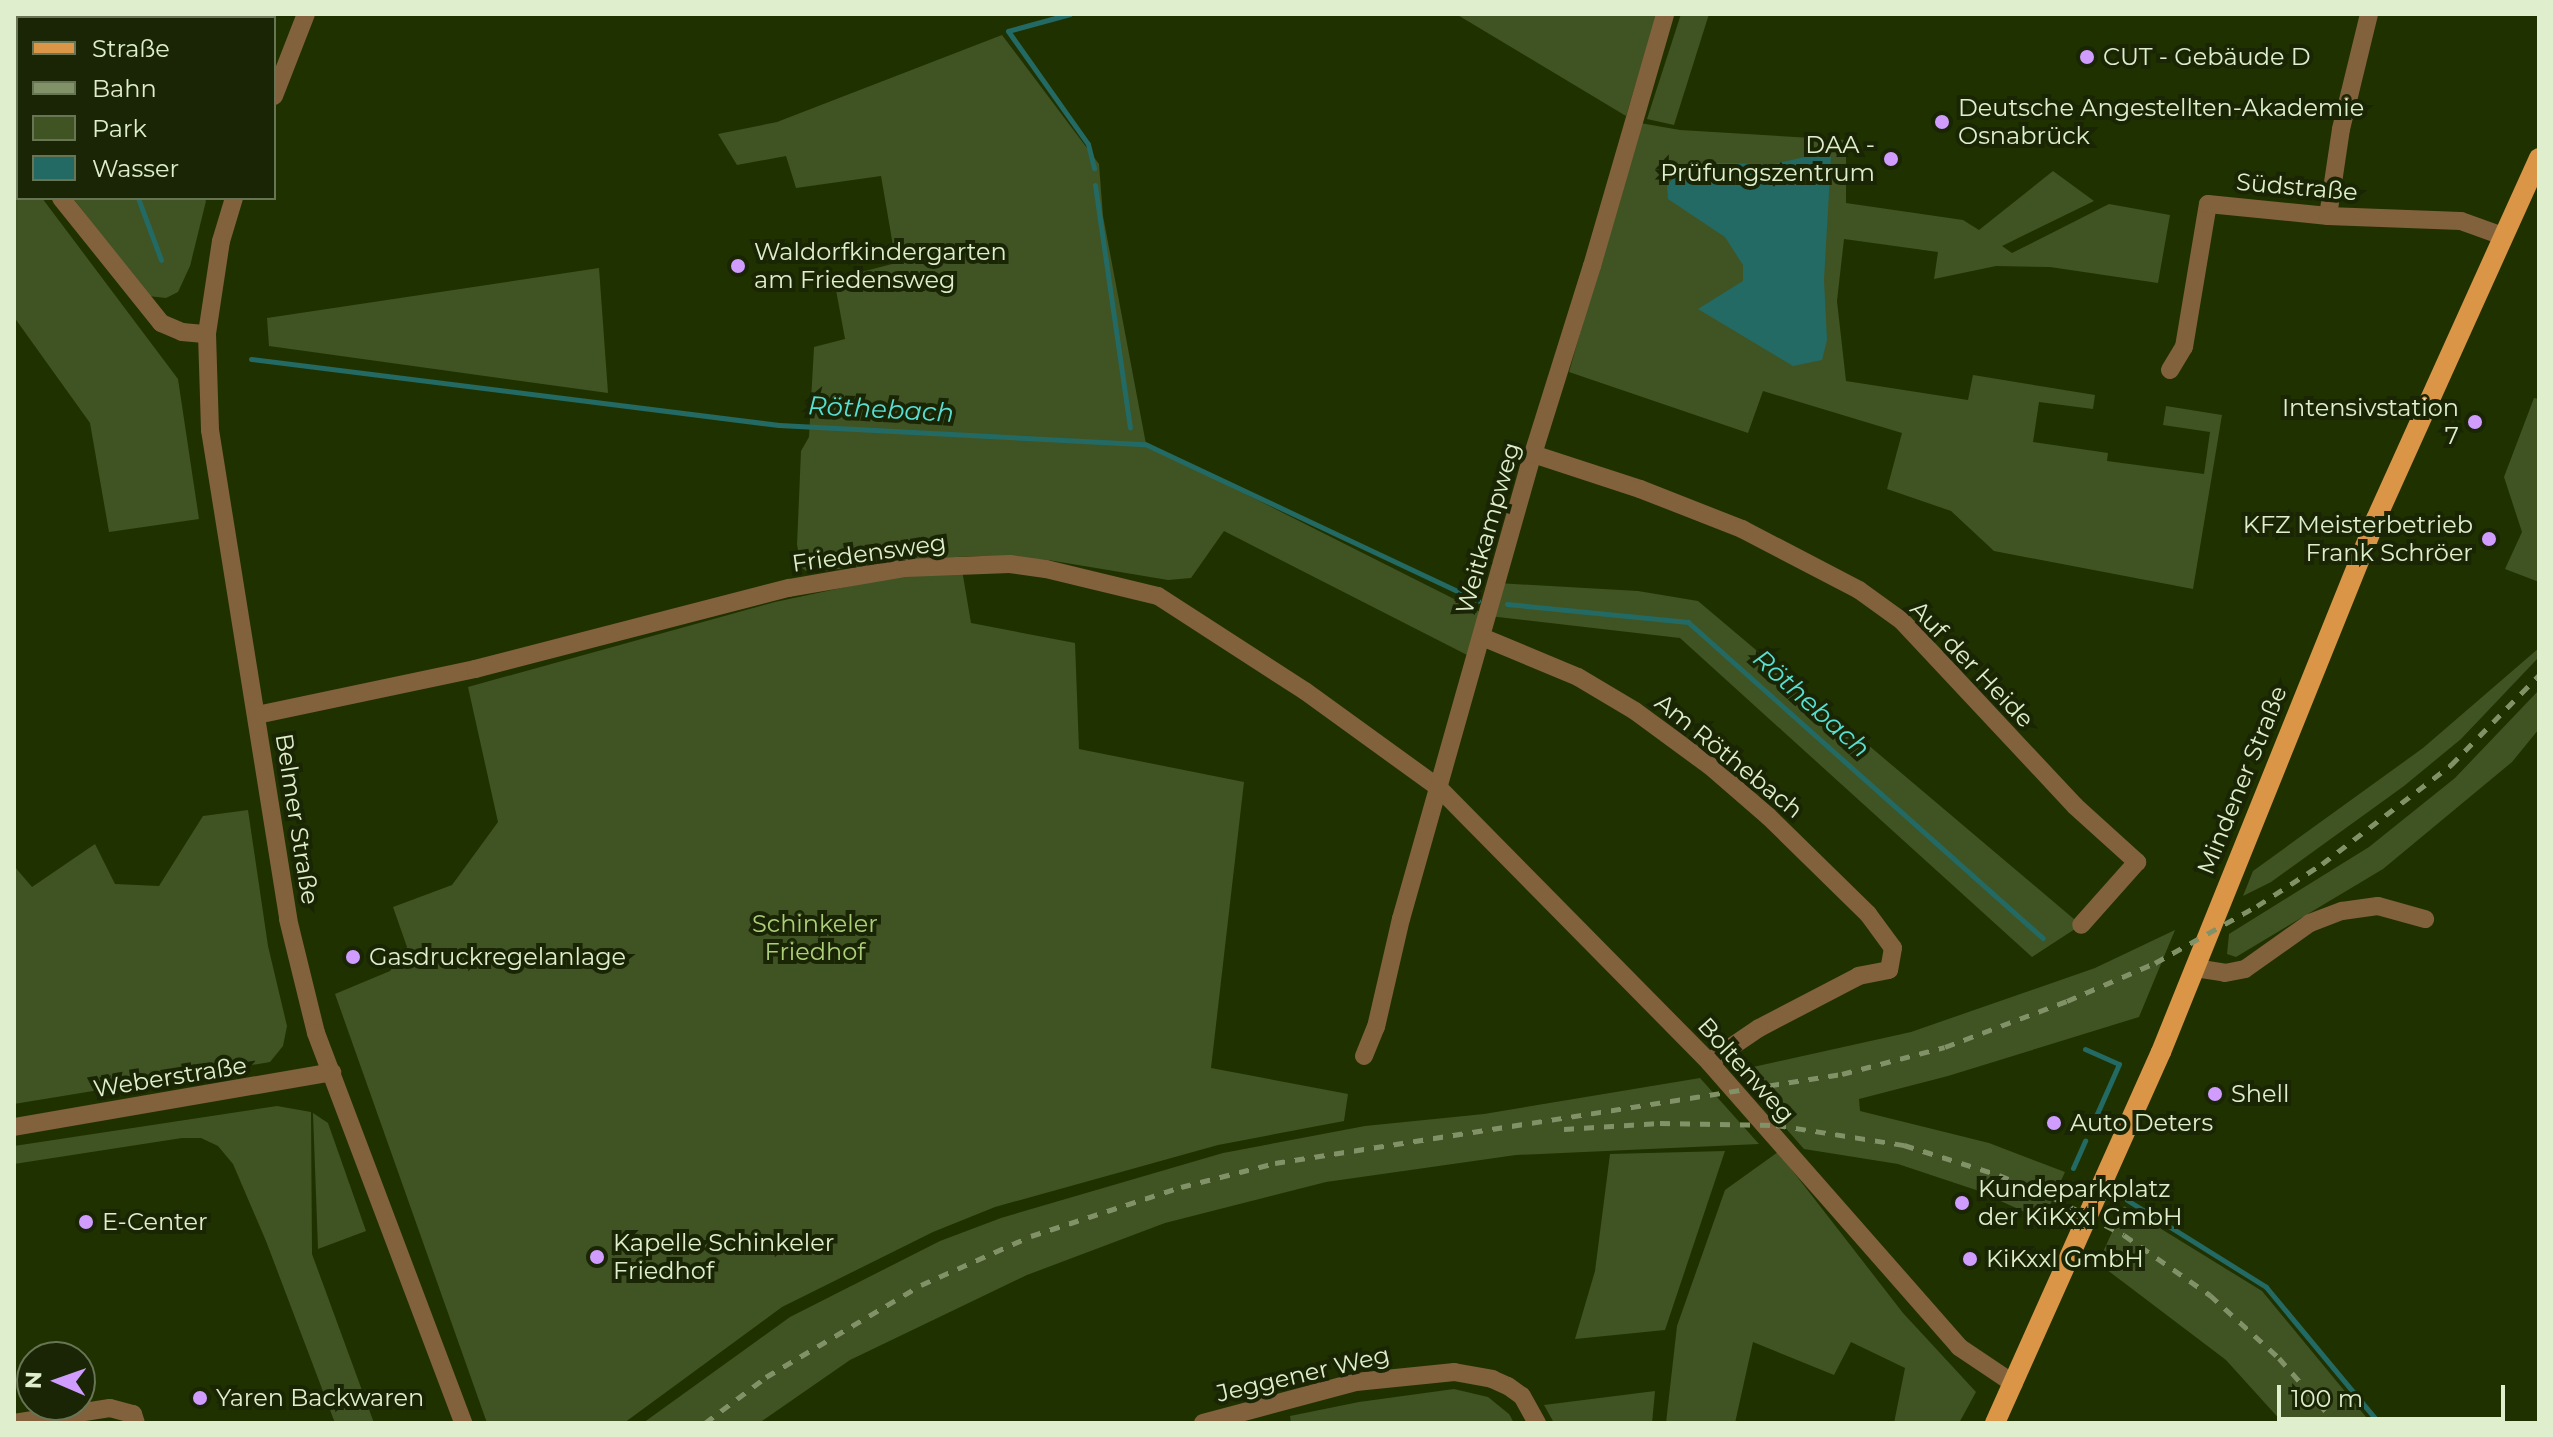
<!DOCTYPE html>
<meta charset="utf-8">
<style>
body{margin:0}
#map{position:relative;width:2553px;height:1437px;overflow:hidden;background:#203100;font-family:Montserrat,sans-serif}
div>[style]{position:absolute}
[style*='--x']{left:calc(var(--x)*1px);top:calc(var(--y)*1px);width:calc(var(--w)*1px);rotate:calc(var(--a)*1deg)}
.green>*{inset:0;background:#405323}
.water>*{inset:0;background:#236a64}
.stream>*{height:5px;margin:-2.5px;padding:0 2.5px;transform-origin:2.5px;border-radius:2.5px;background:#236a64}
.minor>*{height:18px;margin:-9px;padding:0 9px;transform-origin:9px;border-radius:9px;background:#82613d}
.major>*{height:20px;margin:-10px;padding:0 10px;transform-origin:10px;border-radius:10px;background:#da9546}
.rail>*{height:5px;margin-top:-2.5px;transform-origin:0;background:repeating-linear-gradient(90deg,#829268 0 10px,transparent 0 20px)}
.dots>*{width:22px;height:22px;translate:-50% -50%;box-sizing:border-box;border:4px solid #192504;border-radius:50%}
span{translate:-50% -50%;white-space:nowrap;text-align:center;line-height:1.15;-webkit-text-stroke:8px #192504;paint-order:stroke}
.poi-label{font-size:24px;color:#dfeecc}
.left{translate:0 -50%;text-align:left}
.right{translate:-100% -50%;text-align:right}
.street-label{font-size:24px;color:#dfeecc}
.park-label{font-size:24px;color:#adcf7a}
.water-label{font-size:26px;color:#58ded2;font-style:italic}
.frame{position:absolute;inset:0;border:16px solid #dfeecc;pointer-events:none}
.legend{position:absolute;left:16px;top:16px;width:260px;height:184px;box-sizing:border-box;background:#192504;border:2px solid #687554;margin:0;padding:10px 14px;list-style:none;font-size:24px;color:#dfeecc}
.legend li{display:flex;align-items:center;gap:16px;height:40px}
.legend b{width:40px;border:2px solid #687554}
.north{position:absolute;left:16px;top:1341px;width:80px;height:80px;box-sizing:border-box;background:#192504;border:2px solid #687554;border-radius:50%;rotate:272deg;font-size:22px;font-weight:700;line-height:32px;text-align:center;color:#dfeecc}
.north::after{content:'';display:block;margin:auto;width:28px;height:36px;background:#d09dff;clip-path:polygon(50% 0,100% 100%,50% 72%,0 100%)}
.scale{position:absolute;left:2277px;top:1385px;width:228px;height:36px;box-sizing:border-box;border:4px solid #dfeecc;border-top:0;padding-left:10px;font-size:24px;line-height:28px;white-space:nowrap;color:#dfeecc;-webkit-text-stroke:6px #192504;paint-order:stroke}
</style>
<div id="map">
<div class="green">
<div style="clip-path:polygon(14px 14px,23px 18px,18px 18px,18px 126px,14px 121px)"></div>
<div style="clip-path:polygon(1456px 14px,1657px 14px,1626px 116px)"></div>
<div style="clip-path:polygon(1681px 14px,1709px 14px,1674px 125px,1647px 119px)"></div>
<div style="clip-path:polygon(1002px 35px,1099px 164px,1103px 216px,1146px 444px,1488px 616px,1497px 583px,1638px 591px,1698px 601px,2081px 925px,2032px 957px,1680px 638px,1489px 616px,1475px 659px,1224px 531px,1191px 578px,1168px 580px,1048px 560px,974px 556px,904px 560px,809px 573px,802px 568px,797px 545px,801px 451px,809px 437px,814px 347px,845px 339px,834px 279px,896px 263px,881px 176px,796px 188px,786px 156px,737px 165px,718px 134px,777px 122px)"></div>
<div style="clip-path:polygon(1640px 123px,1680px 130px,1846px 140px,1846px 203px,1963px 220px,1979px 230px,2053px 171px,2094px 201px,2002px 246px,2012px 253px,2109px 204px,2170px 215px,2158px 283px,2050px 267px,1996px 266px,1934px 279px,1938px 252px,1844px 239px,1837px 301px,1846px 381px,1968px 400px,1973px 375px,2095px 395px,2093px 409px,2039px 402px,2033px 442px,2108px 453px,2107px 461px,2204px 474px,2210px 432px,2163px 425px,2166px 406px,2222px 415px,2193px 589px,1994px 551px,1951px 511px,1887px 489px,1902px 433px,1763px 391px,1748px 433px,1569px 372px)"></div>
<div style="clip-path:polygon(14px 161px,18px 166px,18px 198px,42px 198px,178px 379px,199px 519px,109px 532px,90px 423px,14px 317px)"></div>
<div style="clip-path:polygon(73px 198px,204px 198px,206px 201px,190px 266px,178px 292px,166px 298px,148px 296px)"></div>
<div style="clip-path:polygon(599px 268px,608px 393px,269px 346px,267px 318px)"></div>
<div style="clip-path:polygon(2534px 398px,2539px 399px,2539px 582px,2505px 569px,2522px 532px,2504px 477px)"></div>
<div style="clip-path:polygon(962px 570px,971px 623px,1075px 643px,1079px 749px,1244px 782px,1211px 1068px,1348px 1094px,1344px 1121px,1218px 1145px,995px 1207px,933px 1232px,782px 1307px,624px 1423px,487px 1423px,335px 994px,390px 971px,407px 947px,393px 907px,452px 885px,498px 822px,468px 687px,775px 602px,912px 573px)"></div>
<div style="clip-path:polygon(2539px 648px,2539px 657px,2461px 739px,2404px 786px,2271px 882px,2243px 896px,2253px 871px,2423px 748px)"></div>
<div style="clip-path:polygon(2539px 690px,2539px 729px,2512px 762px,2383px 869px,2236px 957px,2227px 954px,2229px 934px,2369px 847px,2455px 778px)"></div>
<div style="clip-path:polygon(248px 810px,268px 946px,287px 1026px,283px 1046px,270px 1062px,14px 1104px,14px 866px,32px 887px,95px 844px,115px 884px,159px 886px,203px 816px)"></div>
<div style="clip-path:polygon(2175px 930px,2139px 1017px,1948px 1076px,1859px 1099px,1860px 1111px,1989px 1143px,2065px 1172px,2043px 1220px,1976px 1190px,1898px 1164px,1804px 1149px,1735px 1071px,1911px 1032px,2095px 968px)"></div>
<div style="clip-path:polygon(1700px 1078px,1759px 1144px,1516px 1155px,1326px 1182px,1165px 1223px,1027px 1275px,850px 1360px,759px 1423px,643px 1423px,790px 1317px,940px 1241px,1001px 1218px,1223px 1153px,1365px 1126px,1484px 1114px)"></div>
<div style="clip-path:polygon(277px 1106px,311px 1112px,312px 1254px,374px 1423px,335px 1423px,266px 1241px,233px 1164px,218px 1146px,201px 1138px,182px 1138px,14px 1164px,14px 1146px)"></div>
<div style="clip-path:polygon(313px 1113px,328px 1123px,366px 1231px,318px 1249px)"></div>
<div style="clip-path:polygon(1725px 1151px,1665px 1330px,1575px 1339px,1595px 1271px,1610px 1154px)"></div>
<div style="clip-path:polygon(1778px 1152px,1903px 1313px,1976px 1392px,1959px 1423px,1894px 1423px,1905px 1368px,1851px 1342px,1834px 1375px,1753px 1342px,1735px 1423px,1666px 1423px,1677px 1326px,1725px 1190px)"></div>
<div style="clip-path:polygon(2124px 1206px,2262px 1291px,2371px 1423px,2283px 1423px,2226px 1360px,2098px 1263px)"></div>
<div style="clip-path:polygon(1454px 1389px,1488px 1397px,1509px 1414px,1514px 1423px,1291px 1423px,1290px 1416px,1359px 1402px)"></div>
<div style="clip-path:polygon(1655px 1391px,1652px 1423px,1554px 1423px,1544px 1405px)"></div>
</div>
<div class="water">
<div style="clip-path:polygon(1823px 153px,1831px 157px,1824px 280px,1827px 340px,1822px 360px,1793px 366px,1698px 309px,1743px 281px,1743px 265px,1725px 237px,1668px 199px,1667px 186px,1681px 168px,1715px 163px,1773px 164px)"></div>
</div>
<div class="stream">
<div style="--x:1070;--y:14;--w:64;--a:164.7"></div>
<div style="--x:1008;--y:31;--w:138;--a:54.7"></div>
<div style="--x:1088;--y:144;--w:25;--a:76"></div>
<div style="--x:14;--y:66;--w:6;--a:51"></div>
<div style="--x:1095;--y:185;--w:245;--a:81.8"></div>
<div style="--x:138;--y:198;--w:66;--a:69.6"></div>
<div style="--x:251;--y:359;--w:532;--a:7.13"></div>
<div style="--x:779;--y:425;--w:366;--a:3"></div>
<div style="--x:1145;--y:444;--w:368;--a:25.2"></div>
<div style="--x:1507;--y:604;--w:182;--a:5.7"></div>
<div style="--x:1688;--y:622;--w:475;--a:41.7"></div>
<div style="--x:2085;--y:1049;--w:37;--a:24"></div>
<div style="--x:2119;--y:1064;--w:57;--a:113.9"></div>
<div style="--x:2073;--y:1168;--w:30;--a:-66"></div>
<div style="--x:2127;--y:1200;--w:164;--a:32"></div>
<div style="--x:2266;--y:1287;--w:177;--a:50.3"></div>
</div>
<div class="minor">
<div style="--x:30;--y:14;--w:6;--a:45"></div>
<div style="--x:274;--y:96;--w:88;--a:-68.7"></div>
<div style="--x:14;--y:137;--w:7;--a:56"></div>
<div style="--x:61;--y:198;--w:160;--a:51.3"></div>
<div style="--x:161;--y:323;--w:23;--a:23"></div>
<div style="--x:182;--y:332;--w:25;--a:5"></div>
<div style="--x:234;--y:198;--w:45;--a:106.8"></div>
<div style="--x:221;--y:241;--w:94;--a:98.6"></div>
<div style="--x:207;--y:334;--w:96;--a:88.2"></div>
<div style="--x:210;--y:430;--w:495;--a:80.9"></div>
<div style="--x:288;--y:919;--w:117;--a:76.2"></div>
<div style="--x:316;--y:1033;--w:417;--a:69.3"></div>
<div style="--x:2328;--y:216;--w:88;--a:-81.5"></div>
<div style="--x:2341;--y:129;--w:118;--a:-76.3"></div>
<div style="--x:2170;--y:370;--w:27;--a:-59"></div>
<div style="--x:2184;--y:347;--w:145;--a:-80.5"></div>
<div style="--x:2208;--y:204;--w:121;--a:5.7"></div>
<div style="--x:2328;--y:216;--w:133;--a:2.2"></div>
<div style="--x:2461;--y:221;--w:45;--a:19.7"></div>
<div style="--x:1533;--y:454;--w:113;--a:18.1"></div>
<div style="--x:1640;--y:489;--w:110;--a:21.4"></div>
<div style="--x:1742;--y:529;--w:132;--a:27.5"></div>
<div style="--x:1859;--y:590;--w:53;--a:35.8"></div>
<div style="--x:1902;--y:621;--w:253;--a:46.9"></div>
<div style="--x:2075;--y:806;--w:84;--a:42.1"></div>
<div style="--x:2137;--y:862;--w:84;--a:131.6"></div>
<div style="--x:1482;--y:637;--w:104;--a:22.6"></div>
<div style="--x:1578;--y:677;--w:66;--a:30.8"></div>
<div style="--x:1635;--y:711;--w:93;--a:36.3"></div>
<div style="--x:1710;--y:766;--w:77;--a:40.8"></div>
<div style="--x:1768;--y:816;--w:140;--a:44.4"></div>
<div style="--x:1868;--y:914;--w:42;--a:53.7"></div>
<div style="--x:1893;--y:948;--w:22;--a:100"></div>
<div style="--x:1889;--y:970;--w:31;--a:169"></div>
<div style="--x:1859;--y:976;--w:113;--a:152.5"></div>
<div style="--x:1759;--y:1028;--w:60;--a:145.8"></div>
<div style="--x:257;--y:715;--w:223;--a:-11.9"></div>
<div style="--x:475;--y:669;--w:324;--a:-14.5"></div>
<div style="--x:789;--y:588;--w:118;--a:-9.8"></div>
<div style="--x:905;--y:568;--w:105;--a:-2.2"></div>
<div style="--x:1010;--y:564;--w:36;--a:8"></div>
<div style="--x:1046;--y:569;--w:115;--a:13.6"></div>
<div style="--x:1158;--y:596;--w:175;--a:32.9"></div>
<div style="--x:1305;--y:691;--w:165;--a:35.9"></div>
<div style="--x:1439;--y:788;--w:385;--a:45.4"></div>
<div style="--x:1709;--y:1062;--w:379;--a:48.7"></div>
<div style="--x:1959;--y:1347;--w:66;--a:33.9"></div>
<div style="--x:2195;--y:968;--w:30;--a:9"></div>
<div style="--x:2225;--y:973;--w:20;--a:-11"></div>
<div style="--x:2245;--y:969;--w:80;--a:-35.3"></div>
<div style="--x:2310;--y:923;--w:34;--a:-21"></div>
<div style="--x:2342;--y:911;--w:36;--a:-8"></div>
<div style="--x:2378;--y:906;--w:49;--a:15.5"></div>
<div style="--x:1364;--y:1056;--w:31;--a:-68"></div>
<div style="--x:1376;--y:1027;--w:111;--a:-77"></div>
<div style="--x:1401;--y:919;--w:483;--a:-74.2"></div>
<div style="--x:1533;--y:454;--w:197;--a:-72.6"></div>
<div style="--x:1592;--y:266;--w:262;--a:-73.8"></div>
<div style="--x:14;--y:1127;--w:323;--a:-9.8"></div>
<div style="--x:14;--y:1423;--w:97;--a:-8.9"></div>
<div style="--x:110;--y:1408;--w:24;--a:15"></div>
<div style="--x:133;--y:1414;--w:9;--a:72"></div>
<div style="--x:1203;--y:1423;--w:158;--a:-15"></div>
<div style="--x:1356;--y:1382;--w:99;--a:-5.8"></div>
<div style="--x:1454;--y:1372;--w:39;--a:10"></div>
<div style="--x:1492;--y:1379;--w:17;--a:24"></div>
<div style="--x:1508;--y:1386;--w:17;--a:36"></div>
<div style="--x:1522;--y:1396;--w:31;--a:61"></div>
</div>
<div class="major">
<div style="--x:1995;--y:1423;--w:406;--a:-65.9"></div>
<div style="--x:2161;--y:1052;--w:575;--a:-68.03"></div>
<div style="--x:2376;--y:519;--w:396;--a:-65.7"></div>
</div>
<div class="rail">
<div style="--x:1564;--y:1129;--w:96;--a:-3.6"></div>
<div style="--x:1660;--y:1123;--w:116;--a:1"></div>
<div style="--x:1776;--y:1125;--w:130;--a:8.9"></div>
<div style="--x:1904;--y:1145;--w:100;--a:17.5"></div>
<div style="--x:1999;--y:1175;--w:57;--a:22.5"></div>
<div style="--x:2052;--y:1197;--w:81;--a:27.8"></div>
<div style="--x:2124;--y:1235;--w:105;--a:34.9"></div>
<div style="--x:2210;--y:1295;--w:93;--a:42.4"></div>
<div style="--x:2279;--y:1358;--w:86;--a:48.8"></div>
<div style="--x:705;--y:1423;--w:76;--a:-37"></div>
<div style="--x:766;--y:1377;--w:180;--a:-30.7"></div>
<div style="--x:921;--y:1285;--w:120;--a:-24"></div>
<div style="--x:1031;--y:1236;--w:158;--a:-18.1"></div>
<div style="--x:1181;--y:1187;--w:97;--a:-14.3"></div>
<div style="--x:1275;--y:1163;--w:574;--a:-8.92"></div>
<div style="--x:1842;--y:1074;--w:106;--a:-14.7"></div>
<div style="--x:1945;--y:1047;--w:130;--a:-20.7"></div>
<div style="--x:2067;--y:1001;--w:96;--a:-23.4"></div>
<div style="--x:2155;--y:963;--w:117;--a:-29.2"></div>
<div style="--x:2257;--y:906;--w:77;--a:-32.9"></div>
<div style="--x:2322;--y:864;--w:163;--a:-37.5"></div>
<div style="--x:2451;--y:765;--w:126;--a:-45.6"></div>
</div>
<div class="dots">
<div style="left:2087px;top:57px;background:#d09dff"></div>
<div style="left:1942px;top:122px;background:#d09dff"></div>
<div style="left:1891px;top:159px;background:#d09dff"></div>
<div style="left:738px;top:266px;background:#d09dff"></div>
<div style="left:2475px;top:422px;background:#d09dff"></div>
<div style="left:2489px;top:539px;background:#d09dff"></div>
<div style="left:353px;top:957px;background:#d09dff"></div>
<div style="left:2215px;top:1094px;background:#d09dff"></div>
<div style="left:2054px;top:1123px;background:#d09dff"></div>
<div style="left:1962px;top:1203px;background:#d09dff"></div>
<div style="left:86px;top:1222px;background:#d09dff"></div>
<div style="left:597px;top:1257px;background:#d09dff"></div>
<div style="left:1970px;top:1259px;background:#d09dff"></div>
<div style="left:200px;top:1398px;background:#d09dff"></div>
</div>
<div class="poi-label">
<span class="left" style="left:2103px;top:57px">CUT - Gebäude D</span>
<span class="left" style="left:1958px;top:122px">Deutsche Angestellten-Akademie<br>Osnabrück</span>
<span class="right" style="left:1875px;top:159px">DAA -<br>Prüfungszentrum</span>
<span class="left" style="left:754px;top:266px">Waldorfkindergarten<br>am Friedensweg</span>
<span class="right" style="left:2459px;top:422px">Intensivstation<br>7</span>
<span class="right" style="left:2473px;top:539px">KFZ Meisterbetrieb<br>Frank Schröer</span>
<span class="left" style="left:369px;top:957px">Gasdruckregelanlage</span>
<span class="left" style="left:2231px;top:1094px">Shell</span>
<span class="left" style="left:2070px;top:1123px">Auto Deters</span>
<span class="left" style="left:1978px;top:1203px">Kundeparkplatz<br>der KiKxxl GmbH</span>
<span class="left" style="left:102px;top:1222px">E-Center</span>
<span class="left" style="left:613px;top:1257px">Kapelle Schinkeler<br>Friedhof</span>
<span class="left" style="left:1986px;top:1259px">KiKxxl GmbH</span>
<span class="left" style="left:216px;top:1398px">Yaren Backwaren</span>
</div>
<div class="street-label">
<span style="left:2297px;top:187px;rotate:5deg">Südstraße</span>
<span style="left:1488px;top:528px;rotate:-74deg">Weitkampweg</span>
<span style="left:869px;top:553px;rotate:-8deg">Friedensweg</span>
<span style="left:1972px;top:664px;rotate:46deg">Auf der Heide</span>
<span style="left:1729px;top:756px;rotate:39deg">Am Röthebach</span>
<span style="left:2242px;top:780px;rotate:-68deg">Mindener Straße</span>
<span style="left:297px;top:819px;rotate:81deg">Belmer Straße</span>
<span style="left:1746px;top:1070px;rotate:48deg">Boltenweg</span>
<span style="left:170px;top:1077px;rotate:-9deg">Weberstraße</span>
<span style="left:1303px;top:1374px;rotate:-13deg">Jeggener Weg</span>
</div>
<div class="park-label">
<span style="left:815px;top:938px">Schinkeler<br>Friedhof</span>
</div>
<div class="water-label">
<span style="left:881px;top:410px;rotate:3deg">Röthebach</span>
<span style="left:1811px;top:704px;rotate:42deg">Röthebach</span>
</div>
<div class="frame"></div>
<ul class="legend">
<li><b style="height:10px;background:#da9546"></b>Straße</li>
<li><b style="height:10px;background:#829268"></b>Bahn</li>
<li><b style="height:22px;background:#405323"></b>Park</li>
<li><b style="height:22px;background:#236a64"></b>Wasser</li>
</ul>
<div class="north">N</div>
<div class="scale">100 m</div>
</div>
